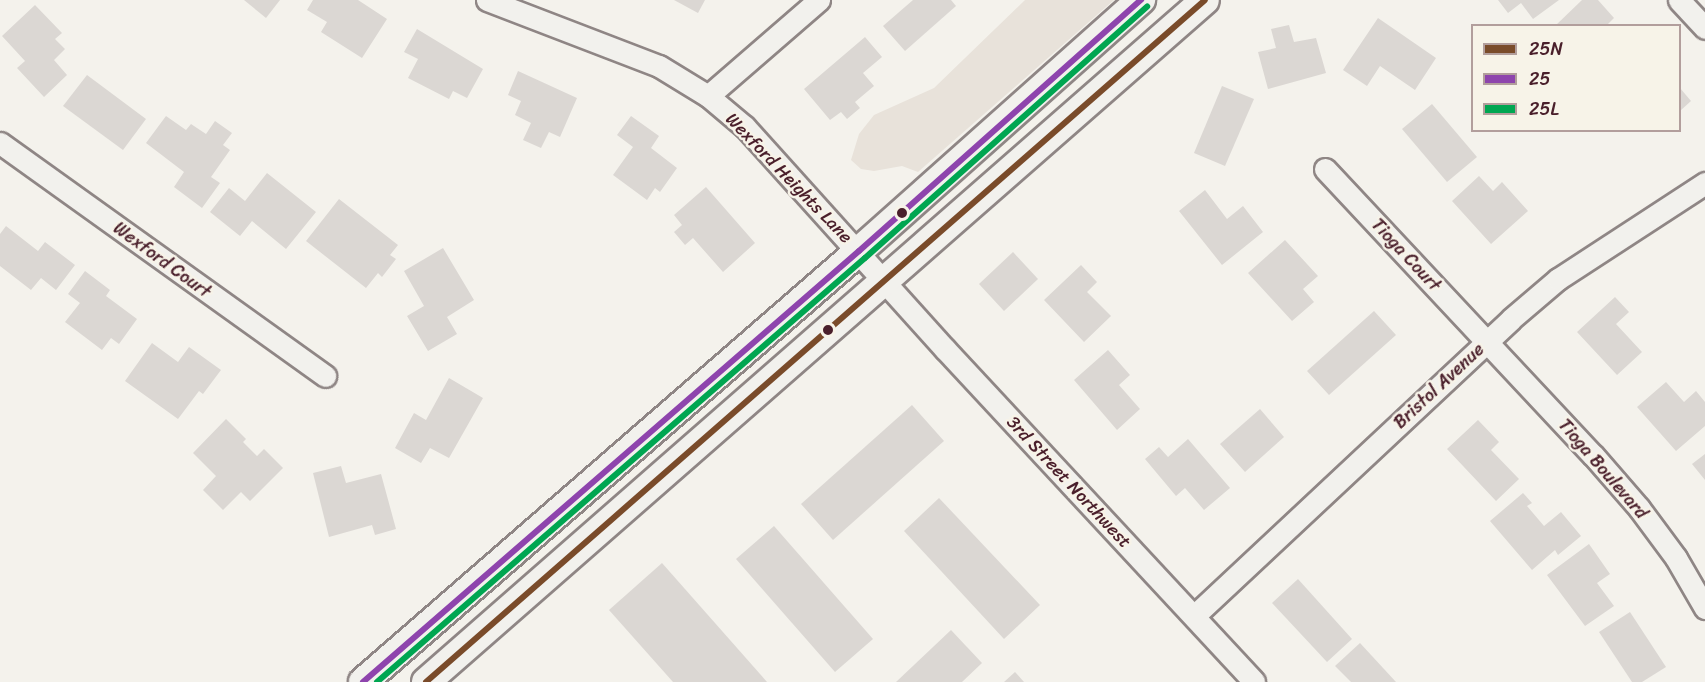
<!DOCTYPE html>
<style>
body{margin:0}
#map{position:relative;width:1705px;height:682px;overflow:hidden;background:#f4f2ec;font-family:Sriracha,sans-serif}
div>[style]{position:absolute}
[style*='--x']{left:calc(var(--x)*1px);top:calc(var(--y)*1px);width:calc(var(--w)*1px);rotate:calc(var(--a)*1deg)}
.green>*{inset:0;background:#e8e2da}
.building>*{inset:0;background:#dbd7d3}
.roads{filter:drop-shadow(2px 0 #8f8685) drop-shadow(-2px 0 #8f8685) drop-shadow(0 2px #8f8685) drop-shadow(0 -2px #8f8685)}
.street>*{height:21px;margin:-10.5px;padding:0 10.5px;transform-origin:10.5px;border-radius:10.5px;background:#f2f1ed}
.secondary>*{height:28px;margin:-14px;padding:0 14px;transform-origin:14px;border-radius:14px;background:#f2f1ed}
.bus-1>*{height:6px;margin:-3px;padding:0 3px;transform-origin:3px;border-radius:3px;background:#7a4b2a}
.bus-2>*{height:6px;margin:-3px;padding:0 3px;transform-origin:3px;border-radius:3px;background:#8e44ad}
.bus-3>*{height:6px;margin:-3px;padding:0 3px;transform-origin:3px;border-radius:3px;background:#00a651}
.dots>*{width:16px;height:16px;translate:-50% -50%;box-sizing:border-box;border:3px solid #f7f3e8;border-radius:50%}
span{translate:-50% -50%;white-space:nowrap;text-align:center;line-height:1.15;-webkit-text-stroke:5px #f7f3e8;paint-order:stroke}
.street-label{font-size:18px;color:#4a1f2b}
.legend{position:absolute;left:1471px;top:24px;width:210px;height:108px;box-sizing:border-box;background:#f7f3e8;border:2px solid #b29e9c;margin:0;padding:8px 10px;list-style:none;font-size:18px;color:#4a1f2b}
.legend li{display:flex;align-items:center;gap:12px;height:30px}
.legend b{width:30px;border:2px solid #b29e9c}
</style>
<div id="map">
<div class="green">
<div style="clip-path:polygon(1025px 0,1114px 0,918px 172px,902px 166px,874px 171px,861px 169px,851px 160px,859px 134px,874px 115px,934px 88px)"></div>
</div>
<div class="building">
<div style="clip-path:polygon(244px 0,280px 0,266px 18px)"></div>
<div style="clip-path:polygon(313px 0,358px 0,387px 19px,362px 58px,321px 32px,327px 22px,307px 10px)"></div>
<div style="clip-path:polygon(674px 0,705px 0,698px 13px)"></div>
<div style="clip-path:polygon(913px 0,951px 0,956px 6px,905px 51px,883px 26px)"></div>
<div style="clip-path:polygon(1498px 0,1559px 0,1533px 19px,1521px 3px,1508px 13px)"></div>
<div style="clip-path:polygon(1582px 0,1598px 0,1614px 18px,1606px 26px,1555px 26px)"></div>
<div style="clip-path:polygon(35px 5px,62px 33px,55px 39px,65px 49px,54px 60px,67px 75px,44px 97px,17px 68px,25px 61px,2px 36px)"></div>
<div style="clip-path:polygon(1378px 18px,1436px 58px,1415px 90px,1380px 66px,1367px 86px,1343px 70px)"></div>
<div style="clip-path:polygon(1289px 25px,1294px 42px,1316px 38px,1326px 73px,1268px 89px,1258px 52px,1276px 48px,1271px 29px)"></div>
<div style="clip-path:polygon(417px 29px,483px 69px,467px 98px,453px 91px,449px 99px,408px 78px,418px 59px,404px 52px)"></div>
<div style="clip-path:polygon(865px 37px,882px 57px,863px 73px,874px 86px,855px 102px,860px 108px,847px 119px,841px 112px,830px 120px,804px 89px)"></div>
<div style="clip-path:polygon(518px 71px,577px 98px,560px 137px,549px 132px,541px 148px,523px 140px,531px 123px,515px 115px,521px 101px,508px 95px)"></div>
<div style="clip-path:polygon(87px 75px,146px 119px,123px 150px,63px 106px)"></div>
<div style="clip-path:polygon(1222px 86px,1254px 99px,1225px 166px,1194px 153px)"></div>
<div style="clip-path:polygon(1680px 88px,1691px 101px,1680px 111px)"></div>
<div style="clip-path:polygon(1432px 104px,1477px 157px,1447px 182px,1402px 129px)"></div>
<div style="clip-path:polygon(166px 116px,186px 130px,191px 124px,206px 134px,215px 121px,232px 133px,223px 145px,230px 150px,211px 177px,220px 183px,202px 208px,174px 187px,184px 172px,146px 143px)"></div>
<div style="clip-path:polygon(631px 116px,659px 136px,651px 148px,677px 168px,660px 192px,655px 188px,647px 200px,613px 175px,633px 147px,617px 135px)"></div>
<div style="clip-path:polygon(267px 173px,316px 212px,286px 249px,252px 221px,240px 236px,210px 212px,229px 188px,245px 201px)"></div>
<div style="clip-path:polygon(1479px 176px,1493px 191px,1502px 182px,1528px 211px,1491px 244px,1452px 201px)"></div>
<div style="clip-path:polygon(706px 187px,755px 243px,723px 272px,693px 238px,685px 245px,674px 232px,682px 225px,674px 215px)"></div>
<div style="clip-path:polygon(1205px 190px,1227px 219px,1243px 206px,1263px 232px,1222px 265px,1179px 211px)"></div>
<div style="clip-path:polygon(339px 199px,398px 245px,390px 255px,396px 259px,382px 277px,378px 273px,366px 288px,306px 241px)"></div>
<div style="clip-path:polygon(6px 226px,38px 251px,45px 242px,75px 265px,56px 290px,41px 278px,31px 290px,0 266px,0 234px)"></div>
<div style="clip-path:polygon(1285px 240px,1318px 276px,1303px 289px,1314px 302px,1292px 321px,1248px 273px)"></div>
<div style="clip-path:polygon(443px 248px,474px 300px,447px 317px,457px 334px,428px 351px,407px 316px,424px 306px,404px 271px)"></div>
<div style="clip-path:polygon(1013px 252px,1038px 279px,1004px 311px,979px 284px)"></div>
<div style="clip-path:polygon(1081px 265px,1097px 282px,1087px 292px,1111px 316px,1084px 342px,1044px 300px)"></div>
<div style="clip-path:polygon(85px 271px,110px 290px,106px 296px,137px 319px,119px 344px,111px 338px,102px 350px,65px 322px,80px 303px,68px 294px)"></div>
<div style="clip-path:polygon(1615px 297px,1629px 312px,1616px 324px,1642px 352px,1617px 375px,1577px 332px)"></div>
<div style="clip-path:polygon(1374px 311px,1396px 335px,1329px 395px,1307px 371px)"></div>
<div style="clip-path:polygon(152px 343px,178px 362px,189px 347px,221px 370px,203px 394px,199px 391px,178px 419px,125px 381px)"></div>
<div style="clip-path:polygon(1108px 350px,1130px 375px,1119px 385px,1140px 409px,1117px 430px,1074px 380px)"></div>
<div style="clip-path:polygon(449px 378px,483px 398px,449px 458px,430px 448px,421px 463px,395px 448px,414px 413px,426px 420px)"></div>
<div style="clip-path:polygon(1666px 382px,1684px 402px,1696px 391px,1705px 402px,1705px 426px,1676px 451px,1637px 407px)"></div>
<div style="clip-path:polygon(912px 405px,944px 441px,833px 540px,801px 504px)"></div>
<div style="clip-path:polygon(1260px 409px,1284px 437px,1245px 472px,1220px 444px)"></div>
<div style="clip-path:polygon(226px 419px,246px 439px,243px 442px,257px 456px,264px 449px,283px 468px,250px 501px,241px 492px,223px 510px,203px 490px,216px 476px,193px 453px)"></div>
<div style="clip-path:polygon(1478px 420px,1499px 442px,1491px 450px,1519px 479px,1496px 501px,1447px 449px)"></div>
<div style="clip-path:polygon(1188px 439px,1230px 488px,1204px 510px,1185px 488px,1176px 496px,1145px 459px,1159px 447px,1168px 457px)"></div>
<div style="clip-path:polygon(1705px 454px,1705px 480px,1692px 464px)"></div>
<div style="clip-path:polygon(341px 466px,346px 483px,381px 474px,396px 529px,375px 535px,372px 525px,329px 537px,313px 473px)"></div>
<div style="clip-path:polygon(1523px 493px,1532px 503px,1527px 506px,1544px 526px,1561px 512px,1581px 536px,1558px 555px,1555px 550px,1532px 570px,1490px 521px)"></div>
<div style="clip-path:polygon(939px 498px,1040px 605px,1004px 639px,904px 531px)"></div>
<div style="clip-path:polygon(774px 526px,873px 639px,835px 672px,736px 559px)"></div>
<div style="clip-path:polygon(1589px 544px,1610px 574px,1597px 583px,1614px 606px,1585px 626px,1547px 575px)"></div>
<div style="clip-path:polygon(662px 563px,767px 682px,673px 682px,609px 610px)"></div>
<div style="clip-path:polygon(1298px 579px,1352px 639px,1327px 662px,1272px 603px)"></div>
<div style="clip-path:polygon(1630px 612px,1666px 667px,1642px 682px,1632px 682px,1599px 632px)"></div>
<div style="clip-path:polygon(951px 630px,982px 663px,962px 682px,896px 682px)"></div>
<div style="clip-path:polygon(1360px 643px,1396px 682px,1351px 682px,1335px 666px)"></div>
<div style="clip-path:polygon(1015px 672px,1024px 682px,1004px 682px)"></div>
</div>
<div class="roads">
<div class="street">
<div style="--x:487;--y:0;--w:184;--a:21"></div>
<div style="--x:659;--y:66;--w:57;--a:31.5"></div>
<div style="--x:708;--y:96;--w:48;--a:40"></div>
<div style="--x:745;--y:127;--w:299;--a:48"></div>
<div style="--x:945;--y:349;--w:454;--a:47.1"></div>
<div style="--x:1679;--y:0;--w:38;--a:47"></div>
<div style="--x:708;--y:96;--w:147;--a:-40.9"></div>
<div style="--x:0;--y:143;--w:400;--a:35.6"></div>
<div style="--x:1325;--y:169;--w:392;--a:46.9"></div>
<div style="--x:1593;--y:455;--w:70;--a:49"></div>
<div style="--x:1639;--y:508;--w:62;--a:53.5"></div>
<div style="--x:1676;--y:558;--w:58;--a:59.9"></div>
<div style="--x:1194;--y:616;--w:434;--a:-43.1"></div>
<div style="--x:1511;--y:319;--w:62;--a:-40.4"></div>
<div style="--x:1558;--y:279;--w:176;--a:-33.1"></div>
</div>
<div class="secondary">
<div style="--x:363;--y:682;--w:657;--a:-40.99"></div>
<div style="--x:859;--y:251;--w:378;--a:-41.7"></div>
<div style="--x:426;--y:682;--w:1035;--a:-41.2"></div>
</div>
</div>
<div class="bus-1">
<div style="--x:426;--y:682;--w:1035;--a:-41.2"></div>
</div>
<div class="bus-2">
<div style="--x:363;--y:682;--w:657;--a:-40.99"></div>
<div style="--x:859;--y:251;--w:378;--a:-41.7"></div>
</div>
<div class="bus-3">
<div style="--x:377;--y:682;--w:646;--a:-40.99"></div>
<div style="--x:865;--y:258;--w:378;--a:-41.7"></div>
</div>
<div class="dots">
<div style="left:902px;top:213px;background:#4a1f2b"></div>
<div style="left:828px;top:330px;background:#4a1f2b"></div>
</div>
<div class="street-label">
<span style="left:789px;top:178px;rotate:46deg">Wexford Heights Lane</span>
<span style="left:1406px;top:255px;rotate:47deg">Tioga Court</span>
<span style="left:162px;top:260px;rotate:36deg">Wexford Court</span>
<span style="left:1439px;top:386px;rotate:-43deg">Bristol Avenue</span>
<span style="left:1603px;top:469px;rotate:49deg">Tioga Boulevard</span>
<span style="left:1069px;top:482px;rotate:47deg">3rd Street Northwest</span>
</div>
<ul class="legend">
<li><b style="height:8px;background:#7a4b2a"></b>25N</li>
<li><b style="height:8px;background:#8e44ad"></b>25</li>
<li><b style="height:8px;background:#00a651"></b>25L</li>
</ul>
</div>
